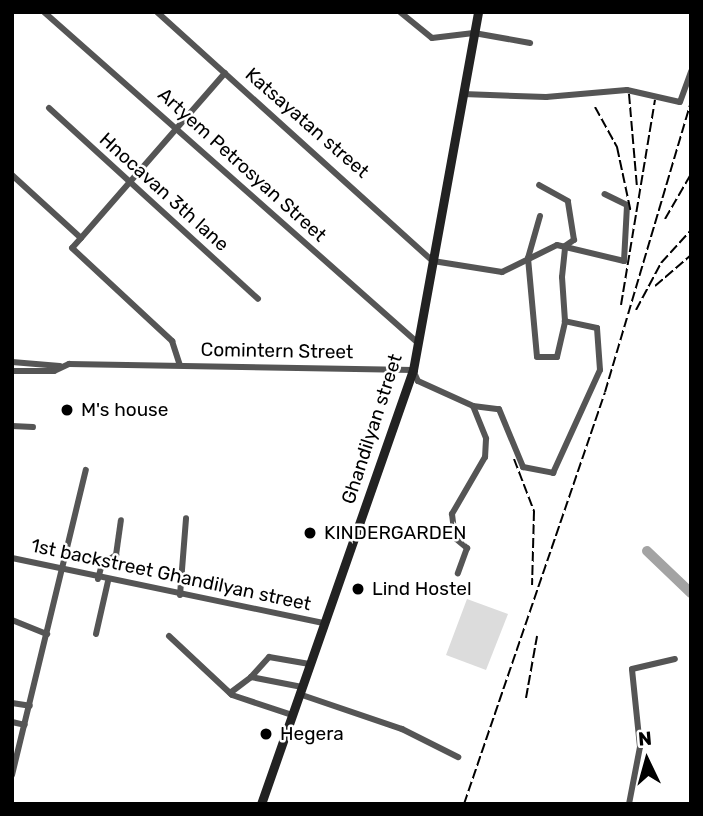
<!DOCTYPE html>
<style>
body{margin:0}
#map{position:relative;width:703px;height:816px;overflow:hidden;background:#fff;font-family:Rubik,sans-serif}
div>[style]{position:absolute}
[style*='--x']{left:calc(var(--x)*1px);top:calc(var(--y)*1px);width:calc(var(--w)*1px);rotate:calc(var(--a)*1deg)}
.green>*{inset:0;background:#dcdcdc}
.river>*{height:10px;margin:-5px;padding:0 5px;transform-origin:5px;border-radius:5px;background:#a3a3a3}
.minor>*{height:6px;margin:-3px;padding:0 3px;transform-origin:3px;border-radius:3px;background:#555}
.secondary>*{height:9px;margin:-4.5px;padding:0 4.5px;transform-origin:4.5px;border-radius:4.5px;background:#222}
.rail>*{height:2px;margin-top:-1px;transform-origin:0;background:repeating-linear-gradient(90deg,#000 0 10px,transparent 0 13.5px)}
.dots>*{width:19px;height:19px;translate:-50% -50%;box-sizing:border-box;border:4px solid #fff;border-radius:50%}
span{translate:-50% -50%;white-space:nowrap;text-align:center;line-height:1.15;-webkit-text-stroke:5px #fff;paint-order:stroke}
.street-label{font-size:19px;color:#000}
.poi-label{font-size:19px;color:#000}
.left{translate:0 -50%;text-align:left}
.frame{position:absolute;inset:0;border:14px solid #000;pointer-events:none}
.north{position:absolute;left:612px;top:725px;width:70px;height:70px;-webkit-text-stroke:5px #fff;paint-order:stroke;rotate:355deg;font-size:19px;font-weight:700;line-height:28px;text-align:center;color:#000}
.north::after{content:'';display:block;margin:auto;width:24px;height:32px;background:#000;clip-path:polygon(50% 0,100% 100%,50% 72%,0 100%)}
</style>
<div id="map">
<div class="green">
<div style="clip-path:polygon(467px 599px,508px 614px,486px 670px,446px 655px)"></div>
</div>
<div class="river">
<div style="--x:647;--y:551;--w:61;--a:43.7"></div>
</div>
<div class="minor">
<div style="--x:44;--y:12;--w:499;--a:41.5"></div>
<div style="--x:157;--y:12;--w:372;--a:42.1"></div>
<div style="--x:433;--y:261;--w:70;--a:9.1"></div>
<div style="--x:502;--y:272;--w:61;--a:-26.1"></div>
<div style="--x:557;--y:245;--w:69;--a:13.4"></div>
<div style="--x:624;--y:261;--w:56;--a:-86.9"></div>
<div style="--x:627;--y:205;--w:25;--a:-154"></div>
<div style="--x:400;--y:12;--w:41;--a:39.1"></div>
<div style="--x:432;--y:38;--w:42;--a:-6.8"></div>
<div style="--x:474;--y:33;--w:57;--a:10.1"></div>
<div style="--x:463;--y:94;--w:83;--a:2.1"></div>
<div style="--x:546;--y:97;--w:81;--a:-4.9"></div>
<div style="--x:627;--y:90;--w:54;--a:12.8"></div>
<div style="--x:680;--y:102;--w:33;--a:-70"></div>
<div style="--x:49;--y:108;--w:283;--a:42.4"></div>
<div style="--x:12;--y:175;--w:93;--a:42.4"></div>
<div style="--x:81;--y:238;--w:13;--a:132"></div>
<div style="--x:72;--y:248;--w:137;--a:42.9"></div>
<div style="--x:172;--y:341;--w:25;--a:72"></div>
<div style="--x:540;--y:216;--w:44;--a:105.9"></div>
<div style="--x:528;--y:258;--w:99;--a:84.8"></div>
<div style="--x:537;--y:357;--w:20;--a:0"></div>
<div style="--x:557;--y:357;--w:37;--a:-77"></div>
<div style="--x:81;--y:238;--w:219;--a:-48.9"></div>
<div style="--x:12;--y:362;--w:48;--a:4.8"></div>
<div style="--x:12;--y:371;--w:42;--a:0"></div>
<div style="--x:54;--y:371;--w:17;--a:-25"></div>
<div style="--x:69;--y:364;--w:344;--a:1"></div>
<div style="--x:413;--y:370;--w:12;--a:66"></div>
<div style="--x:418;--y:381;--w:60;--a:24.4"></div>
<div style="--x:473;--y:406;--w:35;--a:68"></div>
<div style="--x:486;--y:439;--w:18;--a:93"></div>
<div style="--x:485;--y:457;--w:66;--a:120.1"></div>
<div style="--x:452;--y:514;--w:24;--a:83"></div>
<div style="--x:455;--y:538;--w:16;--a:40"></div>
<div style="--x:467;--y:548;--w:27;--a:110"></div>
<div style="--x:473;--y:406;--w:26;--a:7"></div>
<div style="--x:499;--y:409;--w:63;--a:67.5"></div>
<div style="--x:523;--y:467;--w:31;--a:11"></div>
<div style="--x:553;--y:473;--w:113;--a:-65.5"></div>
<div style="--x:600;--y:370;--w:42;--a:-94.1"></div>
<div style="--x:597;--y:328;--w:33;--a:-168"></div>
<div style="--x:565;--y:321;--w:44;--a:-93.9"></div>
<div style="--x:562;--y:277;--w:31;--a:-84"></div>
<div style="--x:565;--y:246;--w:11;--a:-34"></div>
<div style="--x:574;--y:240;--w:39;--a:-99"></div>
<div style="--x:568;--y:201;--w:33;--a:-151"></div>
<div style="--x:12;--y:426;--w:21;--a:3"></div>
<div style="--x:12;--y:558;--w:318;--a:11.8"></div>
<div style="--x:98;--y:579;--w:16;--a:-75"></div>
<div style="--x:102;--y:564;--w:17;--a:-33"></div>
<div style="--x:116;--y:555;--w:35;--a:-82"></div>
<div style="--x:180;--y:595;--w:77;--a:-85.5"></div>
<div style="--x:12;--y:620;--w:38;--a:22"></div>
<div style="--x:96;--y:634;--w:54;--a:-77.2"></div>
<div style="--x:169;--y:636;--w:86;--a:43.1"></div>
<div style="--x:232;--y:695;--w:63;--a:18.4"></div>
<div style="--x:251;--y:677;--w:27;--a:-48"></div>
<div style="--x:269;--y:657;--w:41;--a:9.9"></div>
<div style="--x:230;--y:693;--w:26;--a:-37"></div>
<div style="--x:251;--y:677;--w:52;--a:11.1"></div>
<div style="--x:299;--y:694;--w:109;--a:18.8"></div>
<div style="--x:402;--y:729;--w:63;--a:26.6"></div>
<div style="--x:12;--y:703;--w:18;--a:9"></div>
<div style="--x:12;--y:722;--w:13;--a:13"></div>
<div style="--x:12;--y:775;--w:314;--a:-76.4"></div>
<div style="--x:629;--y:804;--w:58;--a:-79.1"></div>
<div style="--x:640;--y:747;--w:78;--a:-95.9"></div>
<div style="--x:632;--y:669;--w:44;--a:-13.1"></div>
</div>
<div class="secondary">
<div style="--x:261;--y:804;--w:460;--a:-70.7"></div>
<div style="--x:413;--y:370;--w:364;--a:-79.7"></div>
</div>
<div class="rail">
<div style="--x:629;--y:94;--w:93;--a:85.1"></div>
<div style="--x:595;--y:107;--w:46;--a:61.2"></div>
<div style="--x:617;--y:147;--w:67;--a:78"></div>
<div style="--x:665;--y:219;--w:52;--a:-60"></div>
<div style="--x:655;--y:286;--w:48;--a:-40.7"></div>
<div style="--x:621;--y:305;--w:208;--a:-80.6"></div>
<div style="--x:636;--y:310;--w:53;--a:-62"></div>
<div style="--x:661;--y:263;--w:45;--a:-47.7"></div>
<div style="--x:514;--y:459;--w:56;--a:69"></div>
<div style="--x:534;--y:511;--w:74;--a:91.5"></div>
<div style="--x:526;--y:698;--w:63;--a:-79.9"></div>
<div style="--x:464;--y:804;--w:435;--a:-71.1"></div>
<div style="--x:605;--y:392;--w:303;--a:-73.5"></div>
</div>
<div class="dots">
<div style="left:67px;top:410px;background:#000"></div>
<div style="left:310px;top:533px;background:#000"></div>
<div style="left:358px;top:589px;background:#000"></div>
<div style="left:266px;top:734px;background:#000"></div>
</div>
<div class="street-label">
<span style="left:307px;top:123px;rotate:41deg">Katsayatan street</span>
<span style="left:242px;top:165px;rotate:42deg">Artyem Petrosyan Street</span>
<span style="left:164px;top:192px;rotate:42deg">Hnocavan 3th lane</span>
<span style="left:277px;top:351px;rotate:1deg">Comintern Street</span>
<span style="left:372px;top:429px;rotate:-72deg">Ghandilyan street</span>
<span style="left:171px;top:575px;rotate:12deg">1st backstreet Ghandilyan street</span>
</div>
<div class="poi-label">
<span class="left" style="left:81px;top:410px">M's house</span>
<span class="left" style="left:324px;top:533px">KINDERGARDEN</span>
<span class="left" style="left:372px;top:589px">Lind Hostel</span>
<span class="left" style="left:280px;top:734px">Hegera</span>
</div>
<div class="frame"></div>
<div class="north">N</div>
</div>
